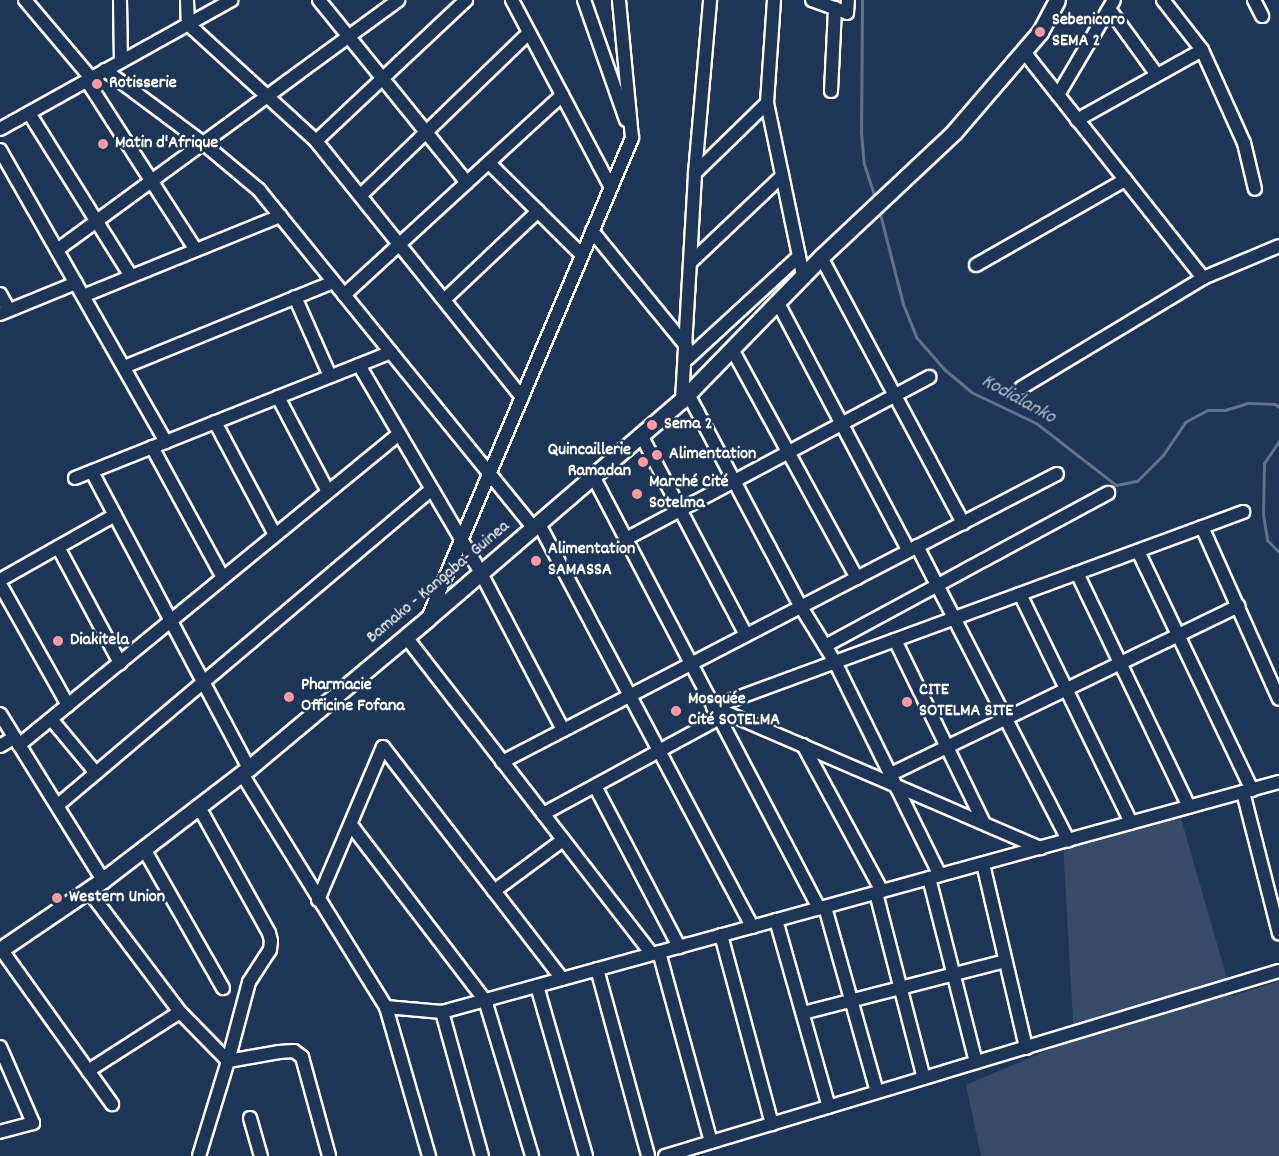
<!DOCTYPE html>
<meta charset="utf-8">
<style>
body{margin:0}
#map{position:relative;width:1279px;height:1156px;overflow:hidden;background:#1d3557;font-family:Dekko,sans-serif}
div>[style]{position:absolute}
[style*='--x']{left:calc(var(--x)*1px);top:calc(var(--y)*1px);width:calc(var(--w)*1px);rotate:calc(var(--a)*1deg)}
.green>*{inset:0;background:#364b69}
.stream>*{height:3px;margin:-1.5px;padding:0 1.5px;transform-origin:1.5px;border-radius:1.5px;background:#617289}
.roads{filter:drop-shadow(2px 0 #fff) drop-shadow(-2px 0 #fff) drop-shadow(0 2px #fff) drop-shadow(0 -2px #fff)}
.minor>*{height:12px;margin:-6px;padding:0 6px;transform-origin:6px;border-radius:6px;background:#1d3557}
.major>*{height:15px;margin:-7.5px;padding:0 7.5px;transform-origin:7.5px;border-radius:7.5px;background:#1d3557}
.dots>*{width:16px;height:16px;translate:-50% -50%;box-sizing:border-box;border:3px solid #1d3557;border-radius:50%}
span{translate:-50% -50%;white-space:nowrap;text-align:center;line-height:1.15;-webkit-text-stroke:5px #1d3557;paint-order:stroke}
.poi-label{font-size:18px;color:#fff;font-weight:700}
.left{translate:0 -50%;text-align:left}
.right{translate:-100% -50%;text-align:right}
.street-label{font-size:18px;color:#fff}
.water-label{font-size:20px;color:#b8c0ca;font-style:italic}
</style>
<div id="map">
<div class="green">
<div style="clip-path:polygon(1180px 815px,1232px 996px,1279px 981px,1279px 1156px,981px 1156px,966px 1085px,1074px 1039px,1063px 844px)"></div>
</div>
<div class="stream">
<div style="--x:862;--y:0;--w:132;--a:90.4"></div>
<div style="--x:861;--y:132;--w:32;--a:85"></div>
<div style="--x:864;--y:164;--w:36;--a:72"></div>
<div style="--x:879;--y:210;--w:97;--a:75.7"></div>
<div style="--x:903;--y:304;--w:35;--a:68"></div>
<div style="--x:916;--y:337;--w:43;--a:48.8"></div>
<div style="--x:944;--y:369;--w:35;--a:40"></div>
<div style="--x:971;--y:392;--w:72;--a:25.5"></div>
<div style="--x:1036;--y:423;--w:101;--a:37.8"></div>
<div style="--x:1116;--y:485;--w:21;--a:-11"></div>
<div style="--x:1137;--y:481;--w:37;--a:-45"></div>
<div style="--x:1163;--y:455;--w:40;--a:-56"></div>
<div style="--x:1185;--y:422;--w:26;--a:-28"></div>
<div style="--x:1208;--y:410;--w:17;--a:0"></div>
<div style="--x:1225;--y:410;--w:24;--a:-17"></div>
<div style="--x:1248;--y:403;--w:27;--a:2"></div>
<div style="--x:1275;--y:404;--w:5;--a:37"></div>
<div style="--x:1279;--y:441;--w:27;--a:124"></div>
<div style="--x:1264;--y:463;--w:51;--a:91.1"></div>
<div style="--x:1263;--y:514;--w:26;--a:81"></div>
<div style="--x:1267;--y:540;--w:17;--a:45"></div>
</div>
<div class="roads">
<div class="minor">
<div style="--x:25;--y:0;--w:102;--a:49.8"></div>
<div style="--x:120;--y:0;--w:61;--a:89.1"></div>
<div style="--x:187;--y:0;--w:24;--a:88"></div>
<div style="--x:188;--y:24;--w:173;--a:42.4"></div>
<div style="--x:316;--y:141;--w:329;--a:51.2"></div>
<div style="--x:319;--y:0;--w:235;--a:51"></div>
<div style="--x:512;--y:0;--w:212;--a:62.2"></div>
<div style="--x:584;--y:0;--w:127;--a:70.7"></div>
<div style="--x:774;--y:0;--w:103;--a:93.9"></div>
<div style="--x:767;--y:103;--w:177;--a:78.2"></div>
<div style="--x:812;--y:0;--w:37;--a:20"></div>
<div style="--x:847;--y:13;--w:13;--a:-86"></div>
<div style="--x:1163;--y:0;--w:63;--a:52"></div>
<div style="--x:1202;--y:50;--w:102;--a:65.7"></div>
<div style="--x:1244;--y:143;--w:47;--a:76.6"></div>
<div style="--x:1254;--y:0;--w:18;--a:63"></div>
<div style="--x:1110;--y:10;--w:80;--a:54.1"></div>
<div style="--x:1024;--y:52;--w:288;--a:51.6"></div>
<div style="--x:1203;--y:278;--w:82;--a:-22.8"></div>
<div style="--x:105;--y:70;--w:122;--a:36.7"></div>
<div style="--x:203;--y:143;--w:73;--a:40"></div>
<div style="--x:259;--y:190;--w:436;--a:50.9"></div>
<div style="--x:87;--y:81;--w:201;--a:57.2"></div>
<div style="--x:831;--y:91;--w:83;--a:-87.2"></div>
<div style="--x:1058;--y:95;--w:110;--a:-59.5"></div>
<div style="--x:29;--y:113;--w:192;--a:58"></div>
<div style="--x:1077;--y:120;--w:143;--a:-29.2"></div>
<div style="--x:0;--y:129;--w:265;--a:-29.1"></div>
<div style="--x:316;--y:141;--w:206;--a:-43.2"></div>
<div style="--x:0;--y:150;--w:336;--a:60.4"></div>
<div style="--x:489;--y:163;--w:131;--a:44.7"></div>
<div style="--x:695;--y:173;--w:100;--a:-44.2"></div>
<div style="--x:361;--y:195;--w:233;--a:-44"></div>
<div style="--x:592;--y:231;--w:149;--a:50.7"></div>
<div style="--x:57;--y:250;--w:423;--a:-36.2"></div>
<div style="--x:821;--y:257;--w:302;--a:61.9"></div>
<div style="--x:690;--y:263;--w:127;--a:-43.4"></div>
<div style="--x:976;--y:265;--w:172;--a:-29.7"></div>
<div style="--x:0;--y:294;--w:18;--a:61"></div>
<div style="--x:344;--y:295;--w:296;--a:-42.5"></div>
<div style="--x:83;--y:296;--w:213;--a:-22.1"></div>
<div style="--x:295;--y:297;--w:86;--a:66.1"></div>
<div style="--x:445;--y:299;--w:128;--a:-43.4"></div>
<div style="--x:778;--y:303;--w:280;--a:62.2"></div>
<div style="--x:0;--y:314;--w:82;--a:-22.2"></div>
<div style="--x:732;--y:349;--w:261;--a:61.4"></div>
<div style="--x:685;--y:361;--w:155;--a:-42.6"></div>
<div style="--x:359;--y:365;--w:241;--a:59.6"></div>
<div style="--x:481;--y:573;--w:177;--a:62.4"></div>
<div style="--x:124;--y:367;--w:226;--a:-22.1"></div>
<div style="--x:1021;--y:388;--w:213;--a:-31.1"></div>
<div style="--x:688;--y:394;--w:241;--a:62.1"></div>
<div style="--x:801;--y:607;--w:65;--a:58.3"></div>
<div style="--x:835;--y:662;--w:237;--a:63.8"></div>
<div style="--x:278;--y:397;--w:107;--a:62.2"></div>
<div style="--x:682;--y:400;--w:227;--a:-86.7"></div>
<div style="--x:695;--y:173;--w:174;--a:-85"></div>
<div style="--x:215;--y:422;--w:128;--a:62"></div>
<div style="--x:641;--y:435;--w:226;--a:62.3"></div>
<div style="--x:152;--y:447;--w:149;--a:61.5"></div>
<div style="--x:92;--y:472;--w:335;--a:62.1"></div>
<div style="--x:593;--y:476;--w:488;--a:62.4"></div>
<div style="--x:75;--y:478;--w:340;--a:-21.7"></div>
<div style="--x:539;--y:524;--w:456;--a:62.1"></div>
<div style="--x:1202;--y:527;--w:188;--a:65.9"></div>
<div style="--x:626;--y:539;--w:344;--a:-28.1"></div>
<div style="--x:917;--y:546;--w:331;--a:62.8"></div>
<div style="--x:58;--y:547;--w:132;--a:61.9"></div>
<div style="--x:1138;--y:551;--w:265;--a:64.5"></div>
<div style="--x:1077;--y:573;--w:259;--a:64.4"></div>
<div style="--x:0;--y:580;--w:132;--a:-29.5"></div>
<div style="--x:0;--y:584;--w:139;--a:60.7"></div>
<div style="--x:1020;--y:594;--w:254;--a:64.1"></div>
<div style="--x:428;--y:618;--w:522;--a:-66.97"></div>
<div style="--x:632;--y:138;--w:139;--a:-95.4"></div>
<div style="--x:406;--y:637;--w:401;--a:52.2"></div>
<div style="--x:895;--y:640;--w:203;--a:64.1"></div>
<div style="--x:825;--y:646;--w:322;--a:-28.4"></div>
<div style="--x:713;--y:707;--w:565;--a:-20.2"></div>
<div style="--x:713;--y:707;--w:357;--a:23.3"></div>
<div style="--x:0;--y:714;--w:195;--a:58.2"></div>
<div style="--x:51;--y:719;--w:70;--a:50.2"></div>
<div style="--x:19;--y:745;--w:491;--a:-39.3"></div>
<div style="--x:803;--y:745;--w:166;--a:61.6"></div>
<div style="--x:0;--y:746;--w:17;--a:-31"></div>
<div style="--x:502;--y:762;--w:625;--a:-27.43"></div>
<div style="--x:242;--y:774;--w:274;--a:58.3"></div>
<div style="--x:386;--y:1007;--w:155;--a:73.9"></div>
<div style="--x:891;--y:774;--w:386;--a:-25.8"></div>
<div style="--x:595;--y:786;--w:182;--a:62.4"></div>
<div style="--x:1243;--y:792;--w:146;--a:75.7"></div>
<div style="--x:58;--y:805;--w:488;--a:-40.2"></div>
<div style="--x:543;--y:814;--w:201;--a:-28.5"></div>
<div style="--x:351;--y:825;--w:220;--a:52.6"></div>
<div style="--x:485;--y:1000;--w:163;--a:73.2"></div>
<div style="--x:144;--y:849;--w:160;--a:60.4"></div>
<div style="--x:983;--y:864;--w:189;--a:76.8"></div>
<div style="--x:929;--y:878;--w:190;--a:75.7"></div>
<div style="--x:88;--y:890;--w:153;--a:53"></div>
<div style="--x:180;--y:1012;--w:69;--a:45.6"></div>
<div style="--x:228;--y:1061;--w:52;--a:-10"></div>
<div style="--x:279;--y:1052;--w:15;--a:-4"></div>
<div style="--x:294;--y:1051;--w:10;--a:37"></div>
<div style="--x:302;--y:1057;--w:103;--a:74.7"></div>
<div style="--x:494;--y:891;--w:86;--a:-36.5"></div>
<div style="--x:876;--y:893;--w:191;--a:75.5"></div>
<div style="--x:318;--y:900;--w:166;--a:-67"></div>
<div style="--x:383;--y:747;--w:293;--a:52.3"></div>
<div style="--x:825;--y:907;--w:192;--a:74.3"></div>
<div style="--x:776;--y:920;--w:194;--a:74.2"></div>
<div style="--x:721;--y:935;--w:196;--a:74.9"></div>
<div style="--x:1;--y:949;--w:191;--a:54.4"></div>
<div style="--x:659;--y:952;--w:197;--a:74.7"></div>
<div style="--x:597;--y:969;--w:194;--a:74.7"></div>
<div style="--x:537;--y:986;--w:177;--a:73.9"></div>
<div style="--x:386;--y:1007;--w:56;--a:5.1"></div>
<div style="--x:442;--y:1012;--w:868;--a:-15.37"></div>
<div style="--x:442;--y:1012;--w:149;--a:74.5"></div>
<div style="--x:803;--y:1013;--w:209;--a:-14.4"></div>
<div style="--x:0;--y:1047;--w:83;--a:66.5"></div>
<div style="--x:33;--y:1123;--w:34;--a:165"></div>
<div style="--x:88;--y:1071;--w:109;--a:-32.7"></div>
<div style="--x:250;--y:1118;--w:40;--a:74"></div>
<div style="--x:199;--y:1156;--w:99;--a:-73"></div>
<div style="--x:228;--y:1061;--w:82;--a:-75.1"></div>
<div style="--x:249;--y:982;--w:38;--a:-57"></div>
<div style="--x:270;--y:950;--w:9;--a:-84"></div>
<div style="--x:271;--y:941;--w:8;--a:-104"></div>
<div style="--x:269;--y:933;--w:144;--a:-119.1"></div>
<div style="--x:665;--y:1156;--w:641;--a:-16.77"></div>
</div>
<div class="major">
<div style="--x:0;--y:950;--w:125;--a:-34.2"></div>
<div style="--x:103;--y:880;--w:184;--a:-37.5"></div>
<div style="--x:249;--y:768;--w:232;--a:-39.9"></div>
<div style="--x:427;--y:619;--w:336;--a:-40.7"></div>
<div style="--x:682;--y:400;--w:199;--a:-45.8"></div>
<div style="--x:821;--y:257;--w:183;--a:-43.2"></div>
<div style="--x:954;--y:132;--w:132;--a:-49.3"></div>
<div style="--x:1040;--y:32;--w:36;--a:-62"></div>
</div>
</div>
<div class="dots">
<div style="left:1040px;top:32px;background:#ff9aa2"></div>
<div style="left:97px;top:84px;background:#ff9aa2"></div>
<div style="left:103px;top:144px;background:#ff9aa2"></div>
<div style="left:652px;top:425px;background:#ff9aa2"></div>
<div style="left:657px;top:455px;background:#ff9aa2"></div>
<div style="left:643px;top:462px;background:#ff9aa2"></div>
<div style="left:637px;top:494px;background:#ff9aa2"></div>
<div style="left:536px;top:561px;background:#ff9aa2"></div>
<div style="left:58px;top:641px;background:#ff9aa2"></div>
<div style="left:289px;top:697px;background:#ff9aa2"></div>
<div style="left:907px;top:702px;background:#ff9aa2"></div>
<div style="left:676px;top:711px;background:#ff9aa2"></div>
<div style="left:57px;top:898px;background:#ff9aa2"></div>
</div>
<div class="poi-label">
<span class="left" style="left:1052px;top:32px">Sebenicoro<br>SEMA 2</span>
<span class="left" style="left:109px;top:84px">Rotisserie</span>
<span class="left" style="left:115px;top:144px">Matin d'Afrique</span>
<span class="left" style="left:664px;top:425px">Sema 2</span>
<span class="right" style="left:631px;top:462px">Quincaillerie<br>Ramadan</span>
<span class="left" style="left:669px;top:455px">Alimentation</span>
<span class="left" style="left:649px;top:494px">Marché Cité<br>Sotelma</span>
<span class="left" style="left:548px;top:561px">Alimentation<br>SAMASSA</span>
<span class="left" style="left:70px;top:641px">Diakitela</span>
<span class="left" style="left:301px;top:697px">Pharmacie<br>Officine Fofana</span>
<span class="left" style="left:919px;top:702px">CITE<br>SOTELMA SITE</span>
<span class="left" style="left:688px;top:711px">Mosquée<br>Cité SOTELMA</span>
<span class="left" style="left:69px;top:898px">Western Union</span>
</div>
<div class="street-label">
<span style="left:439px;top:583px;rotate:-40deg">Bamako - Kangaba- Guinea</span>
</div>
<div class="water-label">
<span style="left:1018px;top:400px;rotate:29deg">Kodialanko</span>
</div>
</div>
